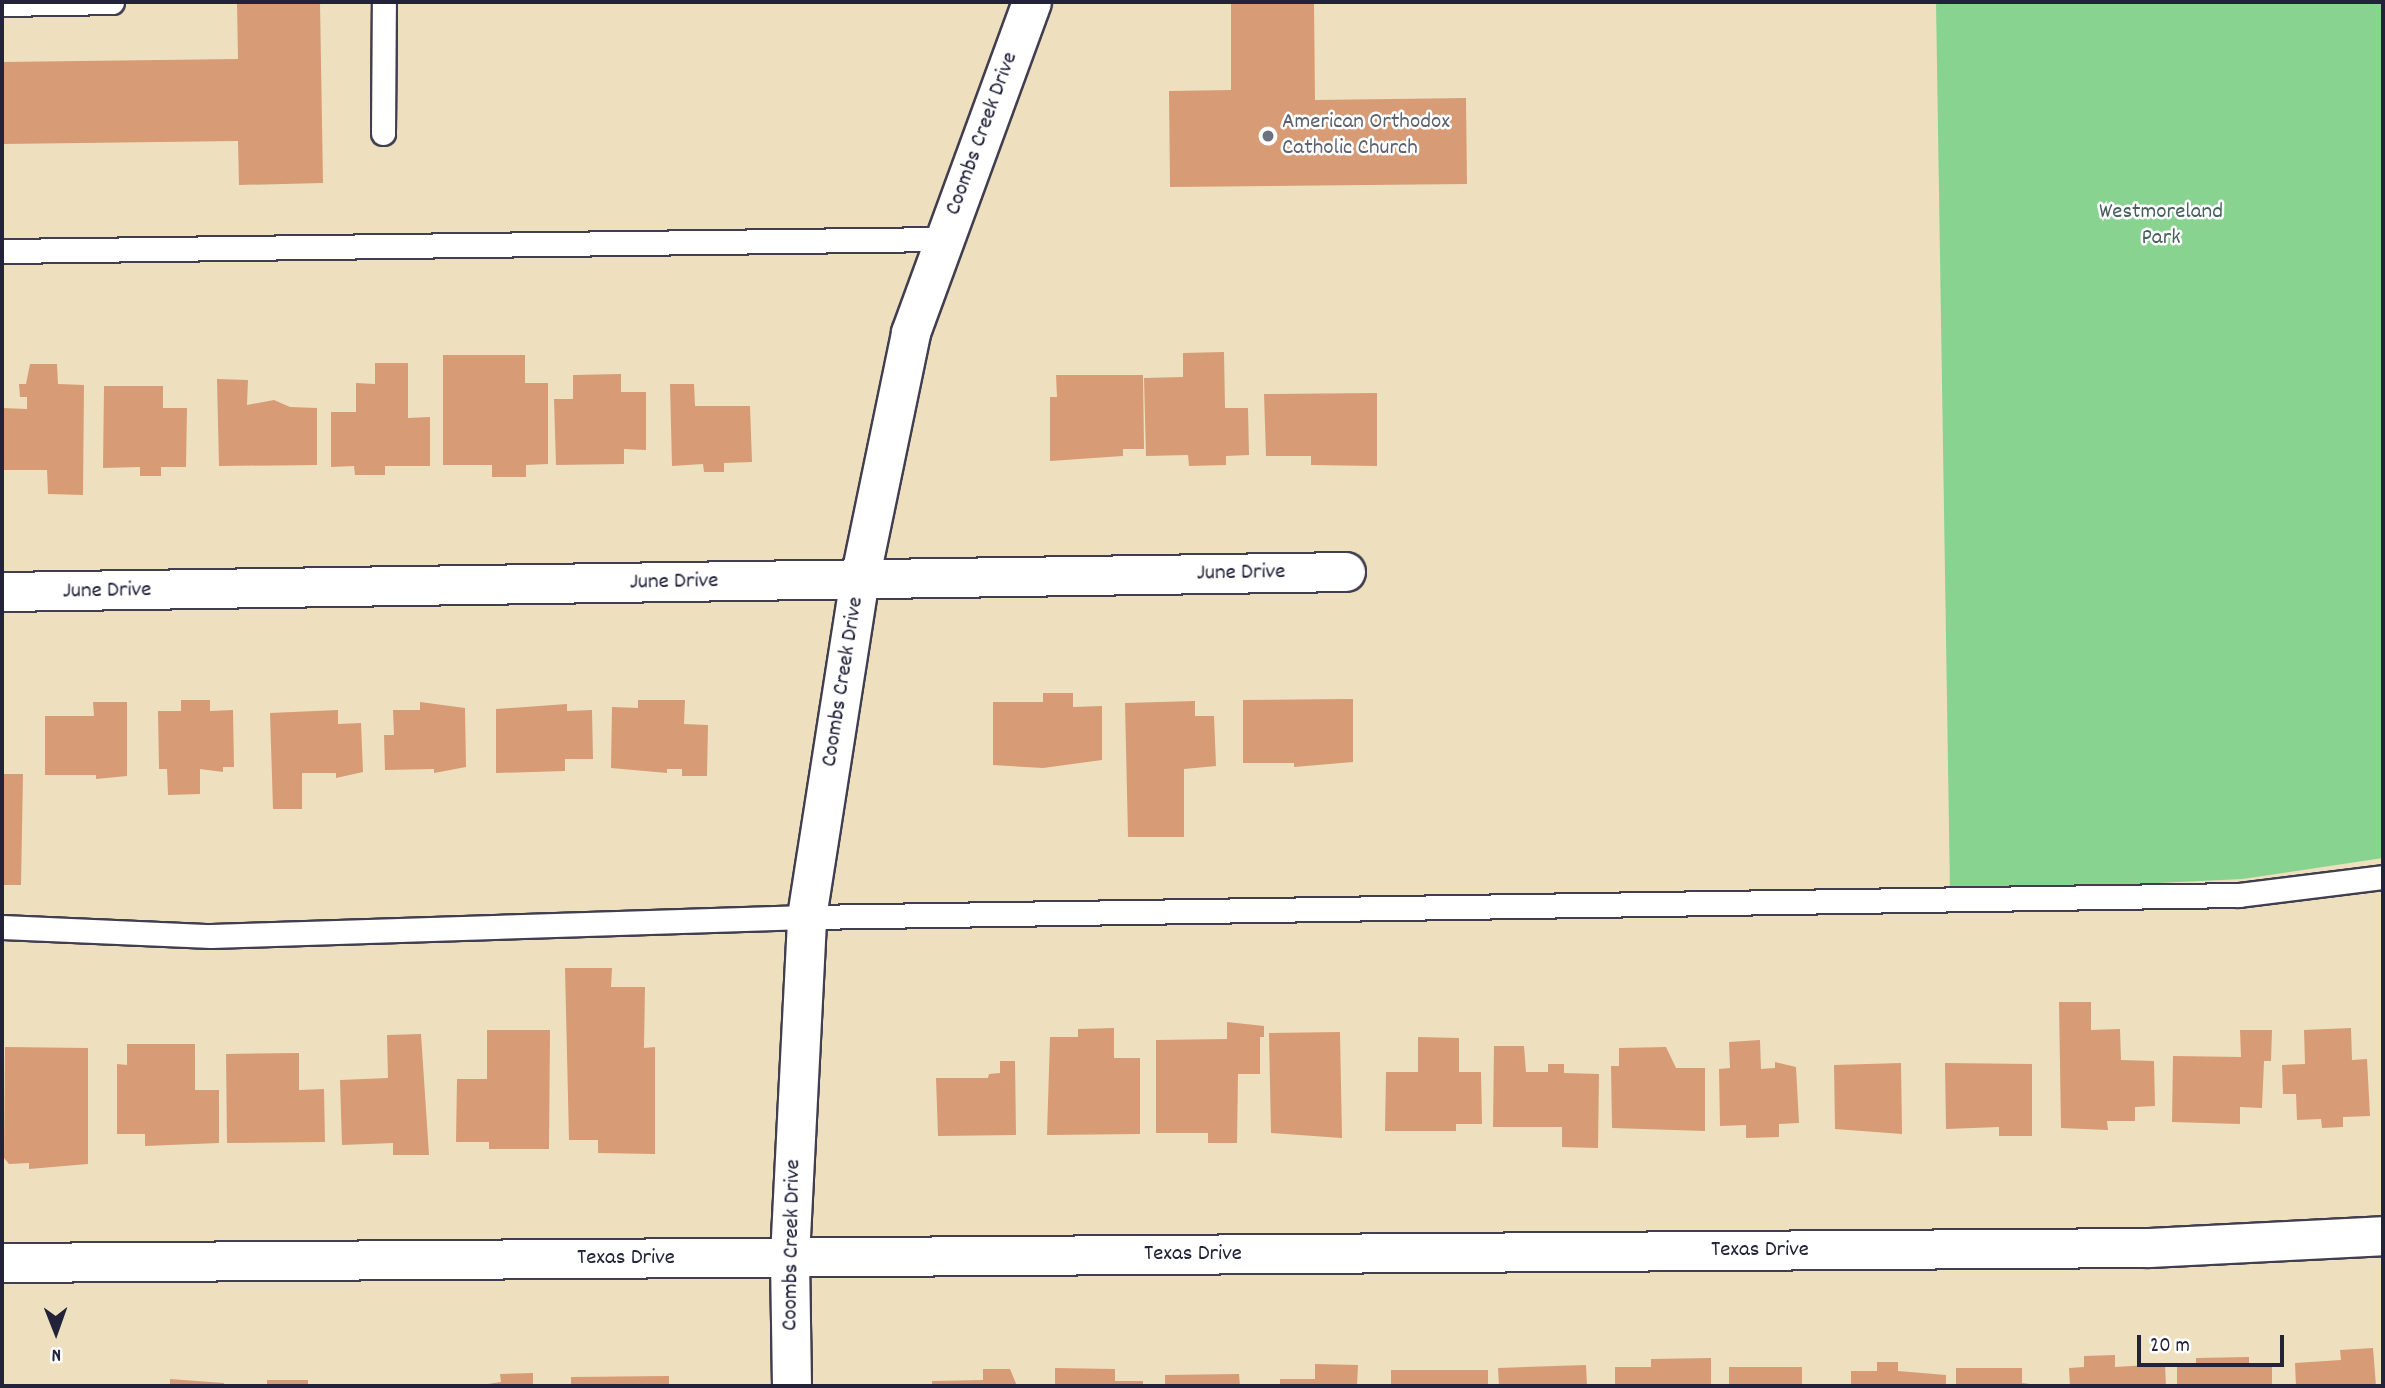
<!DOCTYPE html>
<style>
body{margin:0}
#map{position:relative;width:2385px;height:1388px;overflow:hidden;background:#eee0bf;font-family:Dekko,sans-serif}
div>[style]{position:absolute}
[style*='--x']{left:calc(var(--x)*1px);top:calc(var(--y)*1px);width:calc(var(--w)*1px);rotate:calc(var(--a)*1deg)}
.green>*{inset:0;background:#88d390}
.building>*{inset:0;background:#d79b75}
.roads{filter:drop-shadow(2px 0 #413e4f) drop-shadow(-2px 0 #413e4f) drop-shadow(0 2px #413e4f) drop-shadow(0 -2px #413e4f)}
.lane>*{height:23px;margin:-11.5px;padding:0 11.5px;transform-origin:11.5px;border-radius:11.5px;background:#fff}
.street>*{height:38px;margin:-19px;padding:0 19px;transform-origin:19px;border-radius:19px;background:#fff}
.dots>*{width:19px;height:19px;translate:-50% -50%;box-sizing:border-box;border:4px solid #fff;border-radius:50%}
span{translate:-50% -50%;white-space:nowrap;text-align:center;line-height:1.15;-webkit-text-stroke:5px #fff;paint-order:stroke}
.worship-label{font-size:23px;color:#5b616d}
.left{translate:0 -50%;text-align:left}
.street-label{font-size:23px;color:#22223b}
.park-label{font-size:23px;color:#466059}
.frame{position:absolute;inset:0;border:4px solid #22223b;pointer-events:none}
.north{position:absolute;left:21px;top:1297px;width:70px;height:70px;-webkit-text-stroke:5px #fff;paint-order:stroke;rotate:179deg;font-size:19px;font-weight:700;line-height:28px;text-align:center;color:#22223b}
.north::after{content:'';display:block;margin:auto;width:24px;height:32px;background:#22223b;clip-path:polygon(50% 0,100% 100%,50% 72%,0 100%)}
.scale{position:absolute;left:2137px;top:1335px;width:147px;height:32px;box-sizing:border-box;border:4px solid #22223b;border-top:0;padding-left:9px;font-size:21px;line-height:24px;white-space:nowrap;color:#22223b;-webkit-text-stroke:5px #fff;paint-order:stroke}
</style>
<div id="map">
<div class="green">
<div style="clip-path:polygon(1936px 2px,2383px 2px,2383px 858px,2242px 879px,1950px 893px)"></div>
</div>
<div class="building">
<div style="clip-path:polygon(237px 2px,320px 2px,323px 183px,239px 185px,238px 141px,2px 144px,2px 62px,238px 59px)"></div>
<div style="clip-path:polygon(1231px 2px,1314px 2px,1315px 100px,1466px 98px,1467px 184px,1170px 187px,1169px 91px,1231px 90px)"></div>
<div style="clip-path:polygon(1224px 352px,1225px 408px,1248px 408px,1249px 455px,1226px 456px,1226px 465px,1189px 466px,1188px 455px,1146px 456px,1144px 378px,1183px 377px,1183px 353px)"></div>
<div style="clip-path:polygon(443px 355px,525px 355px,525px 383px,548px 383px,548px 464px,526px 465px,526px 477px,492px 477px,492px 465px,443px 465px)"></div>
<div style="clip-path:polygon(375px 363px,408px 363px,408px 418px,430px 417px,430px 466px,385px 466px,385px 475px,355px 475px,354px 466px,331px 467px,331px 412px,356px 412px,356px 383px,375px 384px)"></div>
<div style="clip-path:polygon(30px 364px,57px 364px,58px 384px,84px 385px,83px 495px,48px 494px,47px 470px,2px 470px,2px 408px,27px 409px,27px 397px,20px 397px,19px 384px,26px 384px)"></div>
<div style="clip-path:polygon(621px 374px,621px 392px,646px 392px,646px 450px,624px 449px,624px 464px,556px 465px,554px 399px,573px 399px,573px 375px)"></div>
<div style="clip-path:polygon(1056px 375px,1143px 375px,1144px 449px,1123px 449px,1123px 456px,1050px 461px,1050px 397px,1057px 397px)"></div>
<div style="clip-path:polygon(217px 379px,248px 380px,247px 405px,274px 400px,290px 407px,317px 408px,317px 465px,219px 466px)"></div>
<div style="clip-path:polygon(670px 384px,694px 384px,695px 406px,750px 406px,752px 462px,724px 463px,724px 472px,704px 472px,703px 464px,672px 466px)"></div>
<div style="clip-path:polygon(104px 386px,163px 386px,163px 408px,187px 408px,186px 467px,161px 467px,161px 476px,140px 476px,140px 467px,103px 468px)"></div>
<div style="clip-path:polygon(1377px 393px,1377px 466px,1311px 465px,1311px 456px,1266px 456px,1264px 394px)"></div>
<div style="clip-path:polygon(1043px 693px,1073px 693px,1073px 707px,1102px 706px,1102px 760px,1043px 768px,993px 765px,993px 702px,1043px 702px)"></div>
<div style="clip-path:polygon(1353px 699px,1353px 762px,1294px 767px,1294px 763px,1243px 763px,1243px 700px)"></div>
<div style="clip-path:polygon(181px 700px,210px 700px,210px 711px,233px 710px,234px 767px,223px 767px,223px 772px,200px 769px,200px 794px,168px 795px,167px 769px,159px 769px,158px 711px,181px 711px)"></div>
<div style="clip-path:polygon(638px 700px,685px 700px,684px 724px,708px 725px,707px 776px,682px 776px,682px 769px,667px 769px,667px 773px,611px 768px,612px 707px,638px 708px)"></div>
<div style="clip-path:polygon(1195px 701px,1195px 716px,1214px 716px,1216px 766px,1184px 769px,1184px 837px,1128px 837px,1125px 703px)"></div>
<div style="clip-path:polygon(93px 702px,127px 702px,127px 776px,96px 779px,96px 775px,45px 775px,45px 716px,94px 716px)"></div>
<div style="clip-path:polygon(420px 702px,465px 708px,466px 767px,434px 773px,434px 769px,385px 770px,384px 735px,394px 735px,393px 710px,420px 710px)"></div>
<div style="clip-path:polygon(567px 704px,567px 711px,592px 710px,593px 759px,565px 759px,565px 771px,496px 773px,496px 709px)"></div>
<div style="clip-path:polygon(338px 710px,338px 724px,361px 723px,363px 772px,336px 778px,336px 773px,302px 773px,302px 809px,273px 809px,270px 713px)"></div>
<div style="clip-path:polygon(2px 774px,23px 774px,21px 885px,2px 885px)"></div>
<div style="clip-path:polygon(565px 968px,612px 968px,611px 987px,645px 987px,644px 1048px,655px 1047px,655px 1154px,598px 1153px,598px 1140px,569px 1140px)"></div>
<div style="clip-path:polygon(2059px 1002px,2091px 1002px,2091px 1030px,2120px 1029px,2121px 1060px,2154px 1061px,2155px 1106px,2135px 1107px,2135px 1121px,2107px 1121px,2108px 1130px,2061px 1128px)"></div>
<div style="clip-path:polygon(1227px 1022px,1264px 1026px,1264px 1037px,1260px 1037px,1260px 1074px,1238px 1074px,1237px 1143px,1208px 1143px,1208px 1133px,1156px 1133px,1156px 1040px,1227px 1039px)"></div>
<div style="clip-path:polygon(1114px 1028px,1114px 1058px,1140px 1058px,1140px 1134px,1047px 1135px,1050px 1037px,1078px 1037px,1078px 1029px)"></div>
<div style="clip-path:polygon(2351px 1028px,2352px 1060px,2367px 1059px,2370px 1116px,2343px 1117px,2343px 1127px,2322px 1128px,2321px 1119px,2297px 1120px,2296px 1094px,2283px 1094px,2282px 1065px,2305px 1064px,2304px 1030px)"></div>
<div style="clip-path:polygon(487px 1030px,550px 1030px,549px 1149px,489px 1149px,489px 1142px,456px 1142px,457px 1079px,487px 1079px)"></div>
<div style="clip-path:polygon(2240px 1030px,2272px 1030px,2271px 1061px,2264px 1061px,2262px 1108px,2240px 1107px,2240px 1124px,2172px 1122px,2173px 1056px,2241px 1057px)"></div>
<div style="clip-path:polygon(1340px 1032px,1342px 1138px,1271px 1133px,1269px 1033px)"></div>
<div style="clip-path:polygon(421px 1034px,429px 1155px,393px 1155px,393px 1143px,342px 1145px,340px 1080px,388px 1078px,387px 1035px)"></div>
<div style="clip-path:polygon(1418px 1037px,1459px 1038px,1459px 1072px,1481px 1072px,1482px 1124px,1456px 1124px,1456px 1131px,1385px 1131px,1386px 1072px,1418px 1072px)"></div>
<div style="clip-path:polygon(1760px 1040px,1761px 1069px,1775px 1068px,1775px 1062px,1796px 1067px,1799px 1123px,1779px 1124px,1779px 1137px,1746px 1138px,1746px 1125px,1720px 1126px,1719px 1069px,1730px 1068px,1729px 1042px)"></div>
<div style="clip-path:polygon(127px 1044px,195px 1044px,195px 1090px,219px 1090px,219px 1143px,145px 1146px,145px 1134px,117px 1134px,117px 1064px,127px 1065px)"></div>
<div style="clip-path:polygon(1494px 1046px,1524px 1046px,1526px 1072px,1548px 1072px,1548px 1064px,1564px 1064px,1564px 1073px,1599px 1074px,1598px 1148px,1562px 1147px,1562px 1127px,1493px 1127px)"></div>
<div style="clip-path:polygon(5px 1047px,88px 1048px,88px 1164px,29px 1169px,29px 1163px,9px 1164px,4px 1158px)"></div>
<div style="clip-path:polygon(1666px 1047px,1676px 1068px,1705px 1068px,1705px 1131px,1612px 1128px,1611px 1066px,1619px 1066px,1619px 1048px)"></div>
<div style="clip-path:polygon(299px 1053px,299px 1090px,324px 1089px,325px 1142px,227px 1143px,226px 1054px)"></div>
<div style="clip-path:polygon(1000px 1061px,1015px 1061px,1016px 1135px,938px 1136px,936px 1078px,988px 1078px,989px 1074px,1000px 1073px)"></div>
<div style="clip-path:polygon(1901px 1063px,1902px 1134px,1835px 1129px,1834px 1065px)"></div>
<div style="clip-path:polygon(1945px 1063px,2032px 1064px,2032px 1136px,1999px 1136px,1999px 1127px,1946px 1129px)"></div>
<div style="clip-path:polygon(2373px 1348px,2376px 1386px,2296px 1386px,2295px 1363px,2341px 1360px,2340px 1350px)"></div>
<div style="clip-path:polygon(2115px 1355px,2115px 1367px,2165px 1364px,2166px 1386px,2070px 1386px,2069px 1368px,2084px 1367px,2084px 1356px)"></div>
<div style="clip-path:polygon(2249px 1357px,2249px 1364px,2272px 1363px,2272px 1386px,2177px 1386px,2177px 1366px,2196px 1365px,2196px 1358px)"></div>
<div style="clip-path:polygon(1711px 1358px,1711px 1386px,1615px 1386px,1615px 1367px,1651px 1367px,1651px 1359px)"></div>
<div style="clip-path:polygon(1877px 1362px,1898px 1362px,1898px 1371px,1946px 1375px,1946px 1386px,1851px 1386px,1851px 1371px,1877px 1371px)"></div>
<div style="clip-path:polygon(1315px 1364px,1358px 1365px,1357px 1386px,1280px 1386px,1280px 1379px,1315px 1379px)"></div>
<div style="clip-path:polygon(1586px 1365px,1587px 1386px,1499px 1386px,1498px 1368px)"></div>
<div style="clip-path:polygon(1729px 1367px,1802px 1367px,1802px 1386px,1729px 1386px)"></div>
<div style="clip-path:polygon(1055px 1368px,1115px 1369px,1115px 1381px,1143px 1381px,1143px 1386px,1055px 1386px)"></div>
<div style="clip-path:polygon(1956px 1368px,2022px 1368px,2022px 1383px,2048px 1386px,1956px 1386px)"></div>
<div style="clip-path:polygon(983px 1369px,1010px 1369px,1017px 1386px,932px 1386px,932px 1381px,983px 1380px)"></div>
<div style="clip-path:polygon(1391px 1370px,1488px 1370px,1488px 1386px,1391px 1386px)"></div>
<div style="clip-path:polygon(533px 1373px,533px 1384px,539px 1386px,475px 1386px,501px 1382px,500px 1374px)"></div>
<div style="clip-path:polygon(1239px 1374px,1240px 1386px,1165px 1386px,1165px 1375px)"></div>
<div style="clip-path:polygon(669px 1376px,669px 1386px,571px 1386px,571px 1377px)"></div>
<div style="clip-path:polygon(170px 1379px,224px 1383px,224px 1386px,170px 1386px)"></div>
<div style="clip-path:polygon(267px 1380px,308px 1380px,308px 1386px,267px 1386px)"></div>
</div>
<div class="roads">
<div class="lane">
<div style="--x:2;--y:4;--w:110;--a:-1"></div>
<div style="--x:383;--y:133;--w:131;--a:-89.6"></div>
<div style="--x:2;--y:251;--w:943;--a:-0.73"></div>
<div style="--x:2;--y:927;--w:209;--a:2.5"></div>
<div style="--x:211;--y:936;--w:596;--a:-1.83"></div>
<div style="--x:807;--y:917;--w:1432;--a:-0.88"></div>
<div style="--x:2239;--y:895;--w:145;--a:-7.1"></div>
</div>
<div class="street">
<div style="--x:2;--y:592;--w:1344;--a:-0.85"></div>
<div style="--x:2;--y:1263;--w:2147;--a:-0.4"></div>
<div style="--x:2149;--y:1248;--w:234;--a:-2.9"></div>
<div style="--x:792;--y:1386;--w:129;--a:-90.9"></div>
<div style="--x:790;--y:1257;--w:340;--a:-87.1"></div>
<div style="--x:807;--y:917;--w:341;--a:-81.1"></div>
<div style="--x:860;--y:580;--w:252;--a:-78.3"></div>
<div style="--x:911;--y:333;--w:352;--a:-69.9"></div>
</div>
</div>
<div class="dots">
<div style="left:1268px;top:136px;background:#6b7280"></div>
</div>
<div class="worship-label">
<span class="left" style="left:1282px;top:136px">American Orthodox<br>Catholic Church</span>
</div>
<div class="street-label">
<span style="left:983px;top:134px;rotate:-70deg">Coombs Creek Drive</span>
<span style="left:1241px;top:574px;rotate:-1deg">June Drive</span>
<span style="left:674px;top:583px;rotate:-1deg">June Drive</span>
<span style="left:107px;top:592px;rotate:-1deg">June Drive</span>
<span style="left:844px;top:682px;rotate:-81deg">Coombs Creek Drive</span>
<span style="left:793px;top:1245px;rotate:-89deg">Coombs Creek Drive</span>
<span style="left:1760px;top:1251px">Texas Drive</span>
<span style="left:1193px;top:1255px">Texas Drive</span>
<span style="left:626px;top:1259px">Texas Drive</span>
</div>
<div class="park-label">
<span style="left:2161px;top:226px">Westmoreland<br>Park</span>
</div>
<div class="frame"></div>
<div class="north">N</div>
<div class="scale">20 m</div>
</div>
